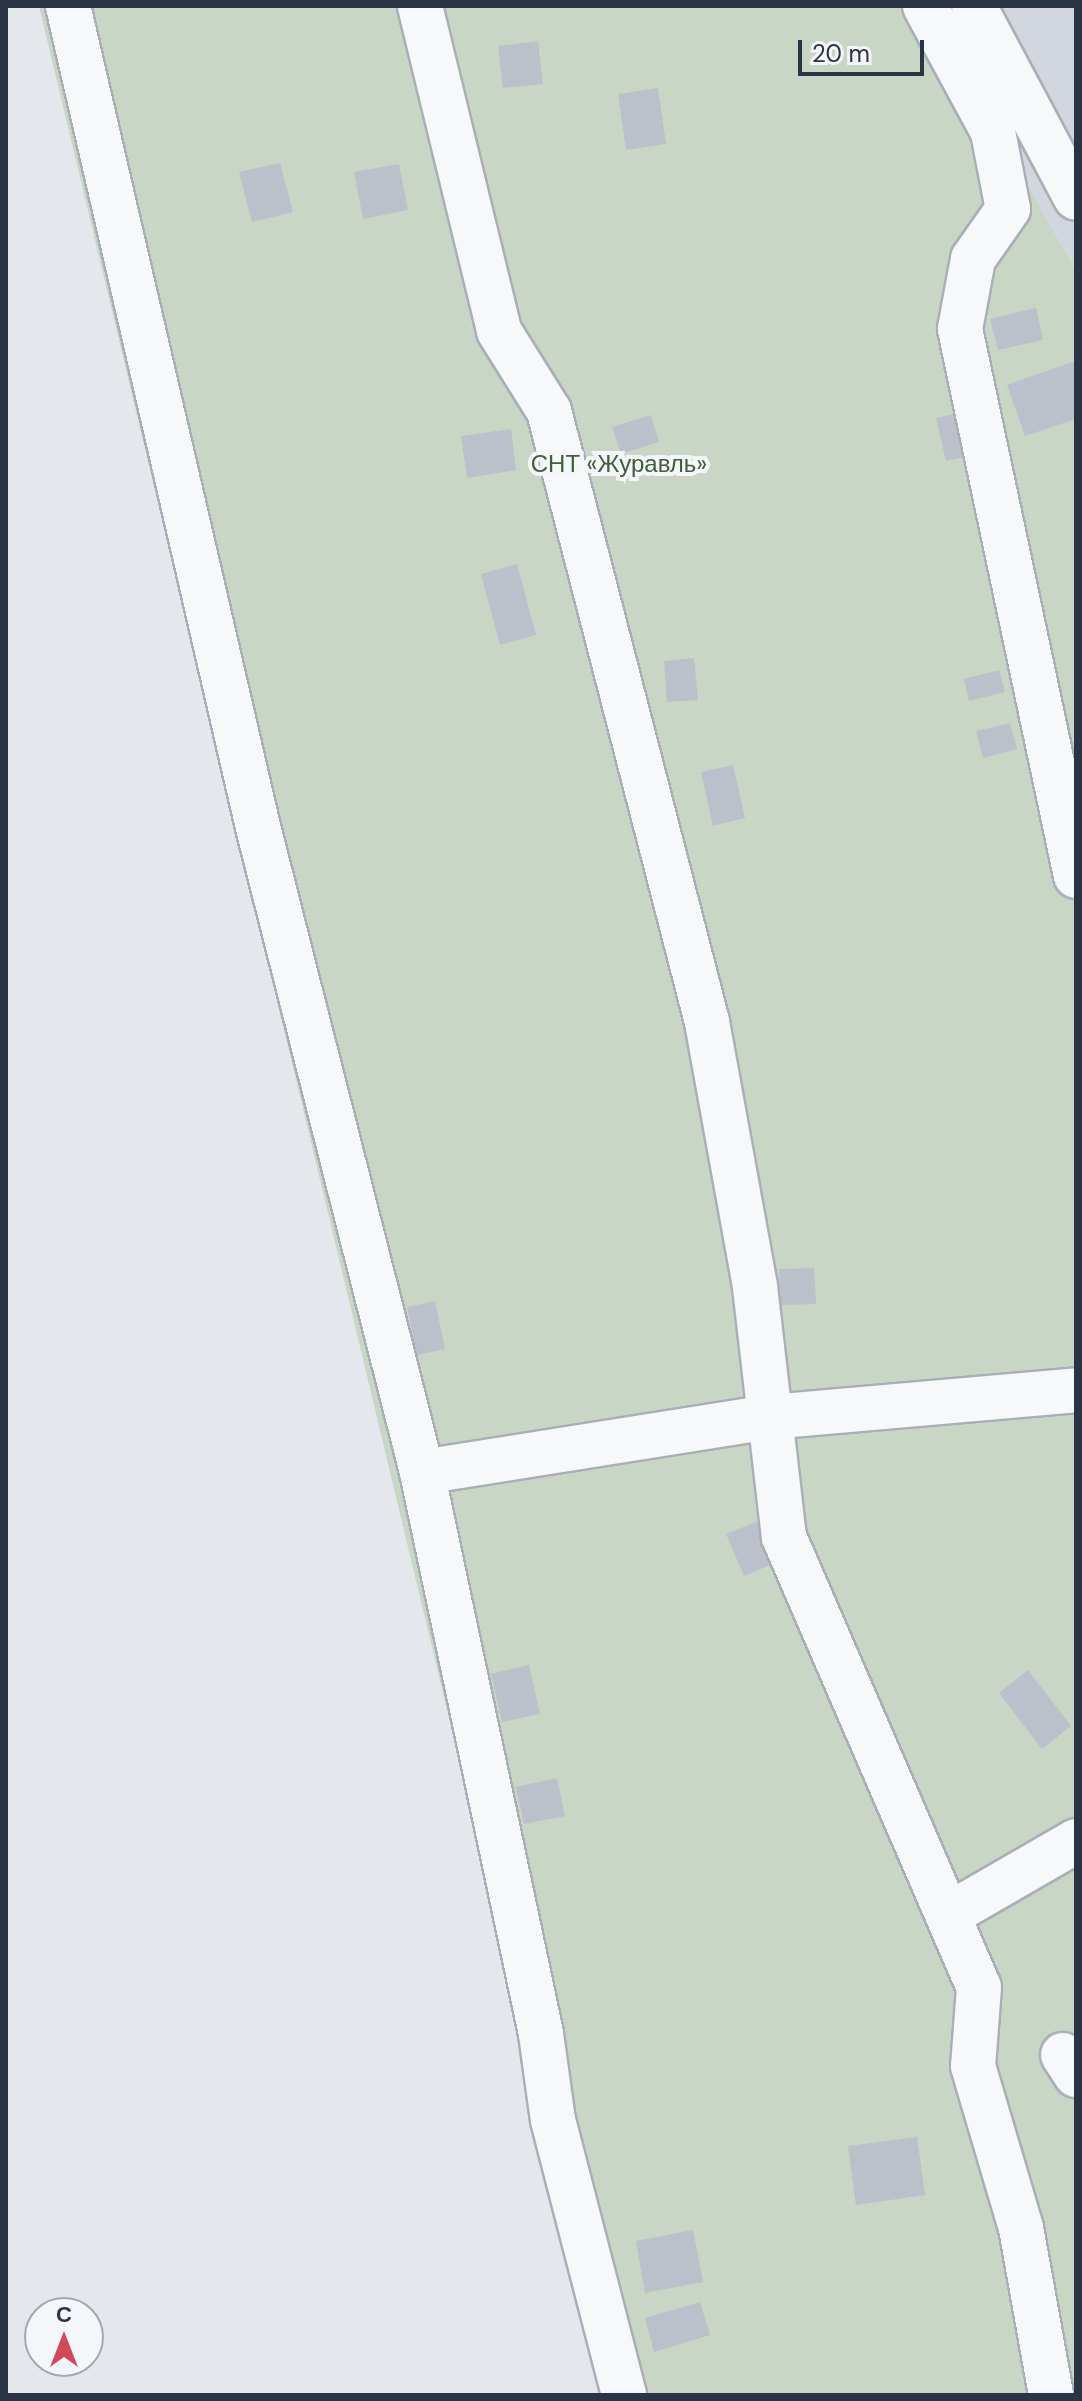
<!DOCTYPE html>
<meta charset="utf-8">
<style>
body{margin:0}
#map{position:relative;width:1082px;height:2401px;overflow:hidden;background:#e4e7ec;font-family:"DM Sans",sans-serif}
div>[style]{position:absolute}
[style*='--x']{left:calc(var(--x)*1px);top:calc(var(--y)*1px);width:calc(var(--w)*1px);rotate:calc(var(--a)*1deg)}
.built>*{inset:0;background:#d2d6de}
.green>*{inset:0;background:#c9d6c5}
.building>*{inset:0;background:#bbc0ca}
.roads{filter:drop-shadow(2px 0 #a9aeb7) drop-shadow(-2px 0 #a9aeb7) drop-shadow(0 2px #a9aeb7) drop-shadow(0 -2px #a9aeb7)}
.minor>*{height:44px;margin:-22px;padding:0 22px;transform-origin:22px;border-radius:22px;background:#f7f8fa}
span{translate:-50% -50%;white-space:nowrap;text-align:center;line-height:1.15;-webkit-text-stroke:8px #f4f6f9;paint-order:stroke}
.park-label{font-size:24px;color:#3f6138}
.frame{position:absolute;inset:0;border:8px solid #2b3445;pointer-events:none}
.north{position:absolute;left:24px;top:2297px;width:80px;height:80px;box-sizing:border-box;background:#f4f6f9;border:2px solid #a4a8b1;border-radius:50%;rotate:0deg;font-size:22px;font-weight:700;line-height:32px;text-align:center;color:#2b3445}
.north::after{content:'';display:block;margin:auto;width:28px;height:36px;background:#d1495b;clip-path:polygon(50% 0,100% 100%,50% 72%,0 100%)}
.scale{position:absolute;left:798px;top:40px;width:126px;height:36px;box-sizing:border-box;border:4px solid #2b3445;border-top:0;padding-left:10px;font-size:24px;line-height:28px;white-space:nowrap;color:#2b3445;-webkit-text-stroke:6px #f4f6f9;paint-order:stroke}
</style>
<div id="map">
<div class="built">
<div style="clip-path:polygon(938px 6px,1076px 6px,1076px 271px,1013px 158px)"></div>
</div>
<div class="green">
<div style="clip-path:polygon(39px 6px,938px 6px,1013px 158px,1076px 271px,1076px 2395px,611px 2395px)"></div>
</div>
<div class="building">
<div style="clip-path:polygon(538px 41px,543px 84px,503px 88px,498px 46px)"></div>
<div style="clip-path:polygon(658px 88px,666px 144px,626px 150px,618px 94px)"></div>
<div style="clip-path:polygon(280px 163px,293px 212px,252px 222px,239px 172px)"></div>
<div style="clip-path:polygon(399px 164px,408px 210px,363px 219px,354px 172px)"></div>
<div style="clip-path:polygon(1036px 308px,1043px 340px,998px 350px,990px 319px)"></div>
<div style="clip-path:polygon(1075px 361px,1076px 419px,1025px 436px,1007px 385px)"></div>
<div style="clip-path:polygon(955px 414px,965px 457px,946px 461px,936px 418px)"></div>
<div style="clip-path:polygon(651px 415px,659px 442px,621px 454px,612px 427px)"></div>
<div style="clip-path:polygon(511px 429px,516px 470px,467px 478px,461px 436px)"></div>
<div style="clip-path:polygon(517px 564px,536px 635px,500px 645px,481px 574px)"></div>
<div style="clip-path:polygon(694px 658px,698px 700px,667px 702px,664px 661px)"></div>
<div style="clip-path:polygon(999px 670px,1005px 692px,969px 701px,964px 679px)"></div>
<div style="clip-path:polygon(1010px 723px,1017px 749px,983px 758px,976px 731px)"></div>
<div style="clip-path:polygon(733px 765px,745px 818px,713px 826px,701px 772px)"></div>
<div style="clip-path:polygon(814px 1268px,816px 1304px,781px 1305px,779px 1269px)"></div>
<div style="clip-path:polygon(435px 1301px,445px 1349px,417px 1355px,407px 1307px)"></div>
<div style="clip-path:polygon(761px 1520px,779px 1561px,744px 1576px,726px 1534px)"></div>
<div style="clip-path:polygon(529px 1665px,540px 1714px,502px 1722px,491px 1674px)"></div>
<div style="clip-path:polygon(1028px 1670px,1071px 1726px,1042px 1749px,999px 1693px)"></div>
<div style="clip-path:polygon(557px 1778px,565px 1816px,524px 1824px,516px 1787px)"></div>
<div style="clip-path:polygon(917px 2137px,925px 2195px,856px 2205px,848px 2146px)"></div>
<div style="clip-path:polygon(693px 2230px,703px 2282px,645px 2293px,636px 2241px)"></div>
<div style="clip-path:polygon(700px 2302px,710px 2335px,654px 2352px,645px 2318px)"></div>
</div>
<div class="roads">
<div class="minor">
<div style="--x:68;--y:6;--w:843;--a:76.97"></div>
<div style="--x:258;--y:827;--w:666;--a:75.73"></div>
<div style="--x:422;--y:1472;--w:574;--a:78.04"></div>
<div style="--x:541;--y:2034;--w:87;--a:82.1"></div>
<div style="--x:553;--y:2120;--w:284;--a:75.5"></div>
<div style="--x:420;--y:6;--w:334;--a:76.3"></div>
<div style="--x:499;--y:331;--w:94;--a:58"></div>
<div style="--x:549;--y:411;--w:631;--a:75.5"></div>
<div style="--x:707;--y:1022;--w:269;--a:79.7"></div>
<div style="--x:755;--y:1287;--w:252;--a:83.4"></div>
<div style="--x:784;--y:1537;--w:490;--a:66.6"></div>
<div style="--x:979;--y:1987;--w:79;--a:94.3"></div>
<div style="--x:973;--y:2066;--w:169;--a:73.5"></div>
<div style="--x:1021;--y:2228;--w:170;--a:79.8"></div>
<div style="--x:925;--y:6;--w:143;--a:61.6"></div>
<div style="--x:993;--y:132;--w:78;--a:79"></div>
<div style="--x:1008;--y:209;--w:61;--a:125"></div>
<div style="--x:973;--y:259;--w:71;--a:100.5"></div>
<div style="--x:960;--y:329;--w:559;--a:78.03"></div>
<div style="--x:974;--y:6;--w:217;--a:62"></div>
<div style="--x:422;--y:1472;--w:352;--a:-9"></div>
<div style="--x:770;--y:1417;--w:307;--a:-5"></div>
<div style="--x:948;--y:1915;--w:148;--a:-30"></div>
<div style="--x:1063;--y:2055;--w:24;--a:57"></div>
</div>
</div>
<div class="park-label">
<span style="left:619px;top:464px">СНТ «Журавль»</span>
</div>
<div class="frame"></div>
<div class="north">С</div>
<div class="scale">20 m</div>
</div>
